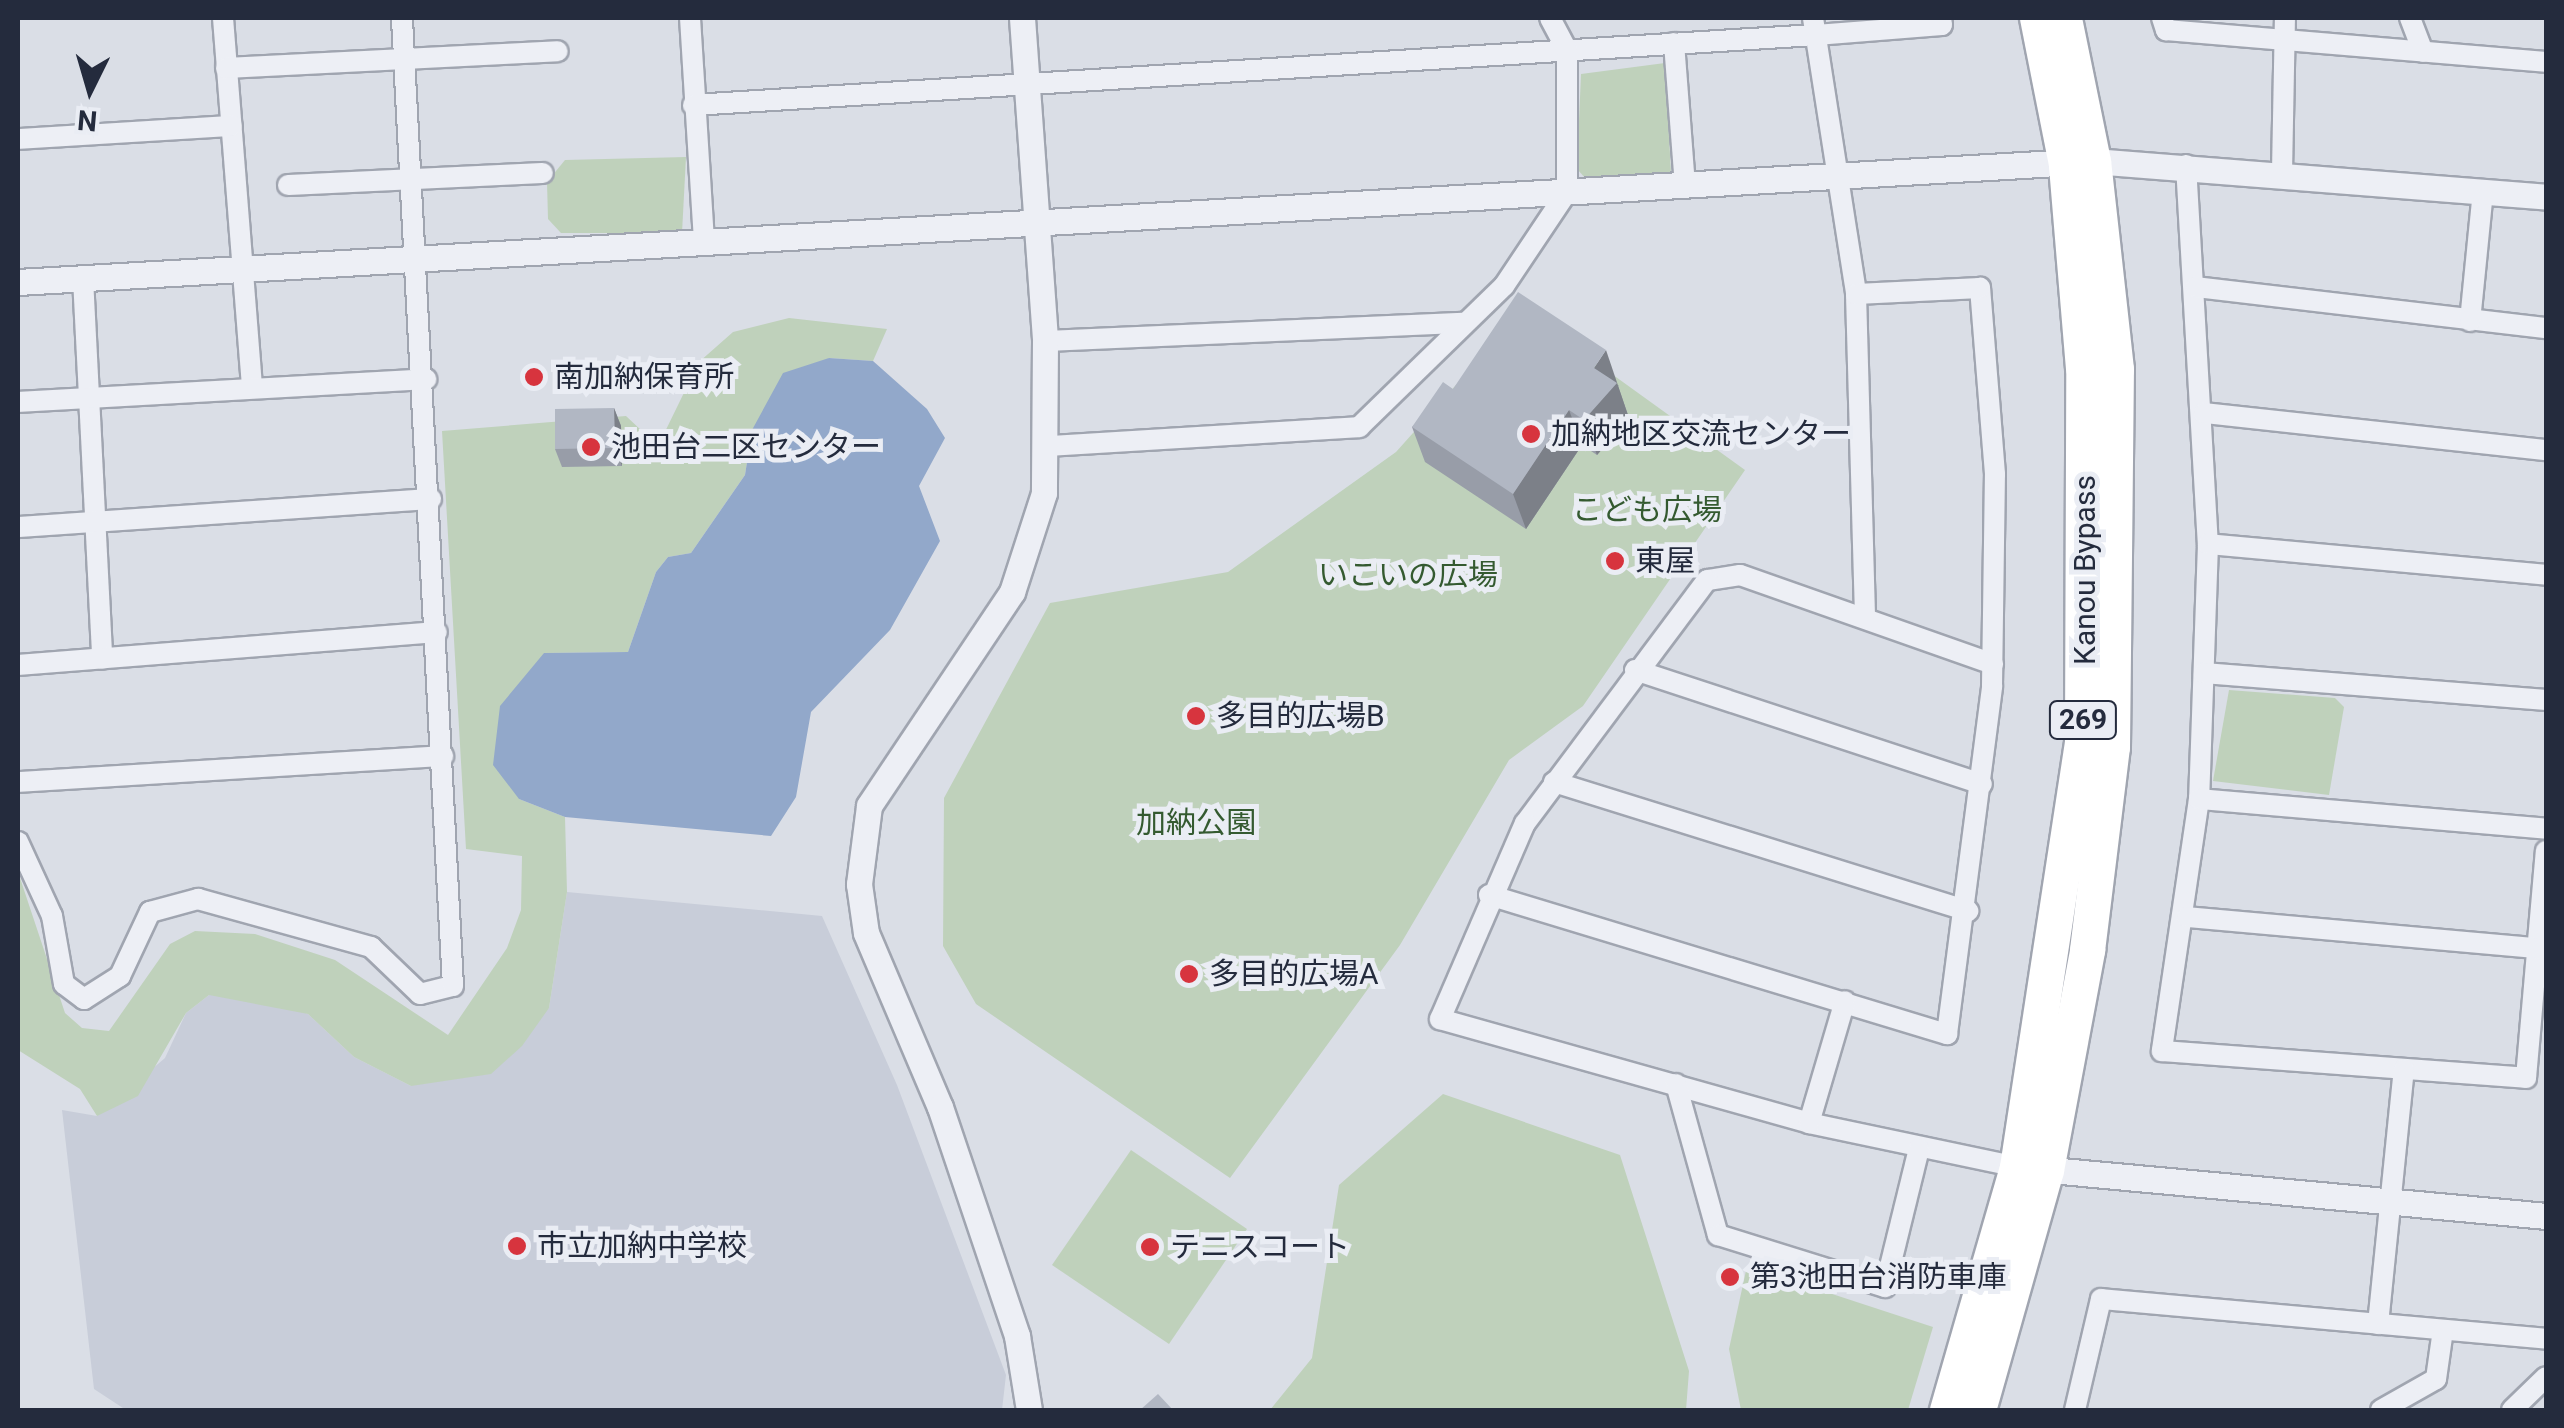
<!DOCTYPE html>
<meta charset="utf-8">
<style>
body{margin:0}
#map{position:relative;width:2564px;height:1428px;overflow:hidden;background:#dadee6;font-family:Roboto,"Noto Sans JP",sans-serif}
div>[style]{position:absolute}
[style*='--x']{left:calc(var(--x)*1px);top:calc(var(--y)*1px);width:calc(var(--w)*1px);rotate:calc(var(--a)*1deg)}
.built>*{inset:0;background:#c8cdd9}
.green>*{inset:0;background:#bfd1bb}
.water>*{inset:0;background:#92a8ca}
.roads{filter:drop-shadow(2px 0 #a0a5b0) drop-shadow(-2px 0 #a0a5b0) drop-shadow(0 2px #a0a5b0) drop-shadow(0 -2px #a0a5b0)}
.minor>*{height:20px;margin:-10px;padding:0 10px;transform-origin:10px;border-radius:10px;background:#edeff5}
.tertiary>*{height:25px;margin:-12.5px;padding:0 12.5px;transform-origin:12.5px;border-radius:12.5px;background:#edeff5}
.trunk>*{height:35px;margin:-17.5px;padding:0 17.5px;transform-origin:17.5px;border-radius:17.5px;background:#fff}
.wall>*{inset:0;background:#989da8}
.shaded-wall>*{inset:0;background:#7c8088}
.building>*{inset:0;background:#b1b7c3}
.dots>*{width:28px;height:28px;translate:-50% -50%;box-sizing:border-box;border:5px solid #eaedf4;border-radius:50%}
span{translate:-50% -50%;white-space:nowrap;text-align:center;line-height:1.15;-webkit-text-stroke:10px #eaedf4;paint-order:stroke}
.shield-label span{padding:2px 8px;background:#eaedf4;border:2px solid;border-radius:8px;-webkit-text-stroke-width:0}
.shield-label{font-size:28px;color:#242b3d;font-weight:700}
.poi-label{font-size:30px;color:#242b3d}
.left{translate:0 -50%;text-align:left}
.park-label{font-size:30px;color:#345a30}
.street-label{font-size:30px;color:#242b3d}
.frame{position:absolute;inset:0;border:20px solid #242b3d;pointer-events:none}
.north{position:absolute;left:40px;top:40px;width:100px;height:100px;-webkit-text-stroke:8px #eaedf4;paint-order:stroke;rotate:185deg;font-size:28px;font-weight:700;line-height:40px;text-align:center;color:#242b3d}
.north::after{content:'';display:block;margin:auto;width:35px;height:45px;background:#242b3d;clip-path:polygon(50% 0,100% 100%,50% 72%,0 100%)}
</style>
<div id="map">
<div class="built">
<div style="clip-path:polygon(567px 892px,822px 916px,897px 1085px,1006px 1375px,1002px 1410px,126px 1410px,94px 1389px,62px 1110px,97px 1116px,165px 1058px,186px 1013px,209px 995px,250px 990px,308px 1014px,354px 1057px,411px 1086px,549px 1008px)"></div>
</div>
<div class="green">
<div style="clip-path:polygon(1665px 63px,1671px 173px,1587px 180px,1577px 169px,1581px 74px)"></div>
<div style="clip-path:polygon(686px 157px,682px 233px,561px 233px,548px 219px,547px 182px,565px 160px)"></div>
<div style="clip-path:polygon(1523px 310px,1745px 470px,1583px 706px,1509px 760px,1400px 945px,1230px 1178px,976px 1004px,943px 946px,944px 798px,1050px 603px,1228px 572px,1396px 452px)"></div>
<div style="clip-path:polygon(789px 318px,887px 329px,873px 361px,829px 358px,752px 430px,745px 475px,691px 553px,668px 557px,656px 572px,628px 652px,544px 653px,519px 799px,565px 817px,567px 892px,549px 1008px,522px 1046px,491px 1074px,411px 1086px,354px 1057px,308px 1014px,209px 995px,186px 1013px,138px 1096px,97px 1116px,80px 1089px,18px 1050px,18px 872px,65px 1013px,82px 1028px,109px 1031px,170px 944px,195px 931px,255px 934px,335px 960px,448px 1035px,507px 948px,521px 910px,522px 856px,466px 849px,442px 431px,626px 416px,658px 446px,699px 362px,733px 332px)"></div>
<div style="clip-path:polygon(2229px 690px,2335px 698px,2344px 707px,2329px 795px,2213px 781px)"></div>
<div style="clip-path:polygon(1443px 1094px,1620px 1155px,1689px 1371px,1686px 1410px,1270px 1410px,1312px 1358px,1339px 1185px)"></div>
<div style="clip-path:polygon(1131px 1150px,1247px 1229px,1169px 1344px,1052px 1265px)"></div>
<div style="clip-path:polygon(1747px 1266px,1933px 1327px,1908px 1410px,1741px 1410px,1729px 1349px)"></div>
</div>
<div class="water">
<div style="clip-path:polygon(829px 358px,873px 361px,927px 409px,945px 438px,919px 486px,940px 541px,890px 630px,811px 712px,796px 797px,771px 836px,565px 817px,519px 799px,493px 765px,500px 706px,544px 653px,628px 652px,656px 572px,668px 557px,691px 553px,745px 475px,752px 430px,783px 373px)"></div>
</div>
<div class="roads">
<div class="minor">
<div style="--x:223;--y:18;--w:371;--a:85.5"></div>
<div style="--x:690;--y:18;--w:224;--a:86.4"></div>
<div style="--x:1813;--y:18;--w:279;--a:81.1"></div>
<div style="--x:1856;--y:294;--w:323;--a:88.4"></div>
<div style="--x:2162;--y:18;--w:13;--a:72"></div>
<div style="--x:2166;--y:30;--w:381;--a:4.8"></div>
<div style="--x:2410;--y:18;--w:36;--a:69"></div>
<div style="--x:1674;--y:43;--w:142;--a:85.6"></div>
<div style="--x:226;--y:68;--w:332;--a:-2.9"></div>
<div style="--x:693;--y:105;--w:1125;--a:-3.57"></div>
<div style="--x:1816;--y:35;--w:126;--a:-4.5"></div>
<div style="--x:1942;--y:25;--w:7;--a:-98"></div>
<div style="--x:18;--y:139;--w:214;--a:-3.5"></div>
<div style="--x:2186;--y:165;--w:380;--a:86.7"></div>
<div style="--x:2208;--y:544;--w:255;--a:92"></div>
<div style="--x:2199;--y:799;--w:255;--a:98.4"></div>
<div style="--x:2162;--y:1051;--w:365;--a:4.2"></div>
<div style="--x:2526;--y:1078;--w:228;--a:-85"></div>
<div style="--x:2282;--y:172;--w:154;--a:-88.9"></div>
<div style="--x:288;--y:185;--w:255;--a:-2.7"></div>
<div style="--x:83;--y:278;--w:381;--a:87.1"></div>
<div style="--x:2196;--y:287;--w:352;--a:6.7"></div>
<div style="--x:2470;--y:321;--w:131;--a:-84.3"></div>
<div style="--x:1045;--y:341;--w:420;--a:-2.5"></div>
<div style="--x:18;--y:402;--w:409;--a:-3.2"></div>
<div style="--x:2204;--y:413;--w:344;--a:6.2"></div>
<div style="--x:1049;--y:446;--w:311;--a:-3.5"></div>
<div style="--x:1359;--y:427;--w:202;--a:-44.2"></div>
<div style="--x:1504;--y:286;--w:113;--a:-56.2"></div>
<div style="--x:1567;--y:192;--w:142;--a:-90"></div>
<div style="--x:1567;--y:50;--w:36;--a:-118"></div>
<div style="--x:18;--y:527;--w:414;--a:-3.9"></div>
<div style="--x:2208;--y:544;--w:339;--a:5.2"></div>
<div style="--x:1993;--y:664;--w:268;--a:-160.6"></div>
<div style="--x:1740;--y:575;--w:33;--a:171"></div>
<div style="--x:1707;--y:580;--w:304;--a:126.8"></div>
<div style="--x:1525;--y:823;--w:214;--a:113.4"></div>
<div style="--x:1440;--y:1019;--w:383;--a:15.7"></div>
<div style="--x:1809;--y:1123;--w:213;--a:11.9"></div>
<div style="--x:18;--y:665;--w:420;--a:-4.5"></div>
<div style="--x:1635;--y:670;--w:365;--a:18.2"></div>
<div style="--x:2204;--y:673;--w:343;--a:4.5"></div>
<div style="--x:18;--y:782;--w:426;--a:-3.5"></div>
<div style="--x:1554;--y:782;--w:434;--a:17.3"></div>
<div style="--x:2199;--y:799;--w:348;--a:4.9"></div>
<div style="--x:18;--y:842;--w:81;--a:65.3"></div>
<div style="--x:52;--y:916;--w:69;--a:80"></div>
<div style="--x:64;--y:984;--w:25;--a:37"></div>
<div style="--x:84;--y:999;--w:43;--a:-32.6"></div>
<div style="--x:120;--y:976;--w:71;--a:-64.9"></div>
<div style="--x:150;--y:912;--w:50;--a:-15.2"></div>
<div style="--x:198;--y:899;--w:180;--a:15.5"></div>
<div style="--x:371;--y:947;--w:68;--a:43.8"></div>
<div style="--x:420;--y:994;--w:34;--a:-14"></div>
<div style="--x:453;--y:986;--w:969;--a:-93.02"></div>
<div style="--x:1489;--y:895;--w:479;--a:16.9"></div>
<div style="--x:1947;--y:1034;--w:351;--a:-82.6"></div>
<div style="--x:1992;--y:686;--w:212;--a:-89.2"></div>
<div style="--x:1995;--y:474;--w:187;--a:-94.6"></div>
<div style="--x:1980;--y:288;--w:124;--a:177.2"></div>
<div style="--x:2187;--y:917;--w:360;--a:5.1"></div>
<div style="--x:1676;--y:1084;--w:157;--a:74.5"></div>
<div style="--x:1718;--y:1235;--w:175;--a:17.3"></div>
<div style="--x:1885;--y:1287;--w:142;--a:-76.2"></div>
<div style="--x:1809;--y:1123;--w:127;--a:-73.6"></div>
<div style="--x:2378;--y:1324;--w:256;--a:-84.2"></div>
<div style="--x:2075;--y:1410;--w:114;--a:-76.8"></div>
<div style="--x:2101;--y:1299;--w:447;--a:5.1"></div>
<div style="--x:2381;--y:1410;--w:63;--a:-29.4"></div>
<div style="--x:2436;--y:1379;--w:49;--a:-81.9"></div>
<div style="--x:2512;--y:1410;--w:47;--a:-44.1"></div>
</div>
<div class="tertiary">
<div style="--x:1022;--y:18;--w:324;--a:85.9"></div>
<div style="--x:1045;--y:341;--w:152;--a:90.4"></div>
<div style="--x:1044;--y:493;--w:104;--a:107.9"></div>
<div style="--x:1012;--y:592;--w:257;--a:123.8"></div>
<div style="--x:869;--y:806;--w:79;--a:97.3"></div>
<div style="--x:859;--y:884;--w:49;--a:81.9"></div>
<div style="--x:866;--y:933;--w:189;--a:67"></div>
<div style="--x:940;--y:1107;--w:242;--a:71.4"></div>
<div style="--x:1017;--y:1336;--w:75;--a:80.8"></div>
<div style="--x:18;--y:282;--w:2079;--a:-3.34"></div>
<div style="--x:2093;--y:161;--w:454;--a:4.5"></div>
<div style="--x:2029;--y:1168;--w:519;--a:5.3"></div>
</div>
<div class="trunk">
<div style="--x:1947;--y:1410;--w:253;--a:-73.9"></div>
<div style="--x:2017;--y:1167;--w:431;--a:-81.3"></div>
<div style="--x:2082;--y:741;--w:373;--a:-89.8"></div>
<div style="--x:2083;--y:368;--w:205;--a:-94.8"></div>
<div style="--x:2066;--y:164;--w:149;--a:-101.2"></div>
<div style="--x:1978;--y:1410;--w:249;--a:-74.2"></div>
<div style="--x:2046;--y:1170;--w:224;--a:-79.4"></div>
<div style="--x:2087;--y:950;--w:205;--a:-83"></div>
<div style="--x:2112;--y:747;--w:378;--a:-89.4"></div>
<div style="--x:2116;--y:369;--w:209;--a:-96.3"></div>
<div style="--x:2093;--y:161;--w:146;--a:-101.5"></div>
</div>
</div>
<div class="wall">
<div style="clip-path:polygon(1619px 385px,1618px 386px,1629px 418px,1597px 455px,1582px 445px,1526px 529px,1425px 462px,1412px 427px,1453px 389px)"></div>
<div style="clip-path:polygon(614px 408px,621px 426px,622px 466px,562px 467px,555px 449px)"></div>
</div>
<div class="shaded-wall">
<div style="clip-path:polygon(1606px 350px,1629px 418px,1597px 455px,1584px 420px,1594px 368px)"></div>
<div style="clip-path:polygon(614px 408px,621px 426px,622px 466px,615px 448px)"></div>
<div style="clip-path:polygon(1569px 410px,1582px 445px,1526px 529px,1513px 494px)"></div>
</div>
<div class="building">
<div style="clip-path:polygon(1518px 292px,1606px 350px,1594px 368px,1617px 383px,1584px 420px,1569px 410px,1513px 494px,1412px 427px,1443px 382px,1453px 389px)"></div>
<div style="clip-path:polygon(614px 408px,615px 448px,555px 449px,555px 409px)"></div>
<div style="clip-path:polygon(1158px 1394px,1173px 1410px,1140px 1410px)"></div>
</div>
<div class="dots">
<div style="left:534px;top:377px;background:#d7343e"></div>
<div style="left:1531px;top:434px;background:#d7343e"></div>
<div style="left:591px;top:447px;background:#d7343e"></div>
<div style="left:1615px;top:561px;background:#d7343e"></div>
<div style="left:1196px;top:716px;background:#d7343e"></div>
<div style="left:1189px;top:974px;background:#d7343e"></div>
<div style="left:517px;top:1246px;background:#d7343e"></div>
<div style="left:1150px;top:1247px;background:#d7343e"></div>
<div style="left:1730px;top:1277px;background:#d7343e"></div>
</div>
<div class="shield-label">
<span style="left:2083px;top:720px">269</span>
</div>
<div class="poi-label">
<span class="left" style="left:554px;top:377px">南加納保育所</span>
<span class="left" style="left:1551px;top:434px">加納地区交流センター</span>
<span class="left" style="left:611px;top:447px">池田台二区センター</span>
<span class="left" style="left:1635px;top:561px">東屋</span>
<span class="left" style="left:1216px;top:716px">多目的広場B</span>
<span class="left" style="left:1209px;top:974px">多目的広場A</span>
<span class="left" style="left:537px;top:1246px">市立加納中学校</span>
<span class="left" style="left:1170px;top:1247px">テニスコート</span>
<span class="left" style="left:1750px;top:1277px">第3池田台消防車庫</span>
</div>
<div class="park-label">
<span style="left:1647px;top:510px">こども広場</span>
<span style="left:1408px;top:575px">いこいの広場</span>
<span style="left:1196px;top:823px">加納公園</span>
</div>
<div class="street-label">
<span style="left:2085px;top:570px;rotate:-90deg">Kanou Bypass</span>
</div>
<div class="frame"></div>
<div class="north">N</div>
</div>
